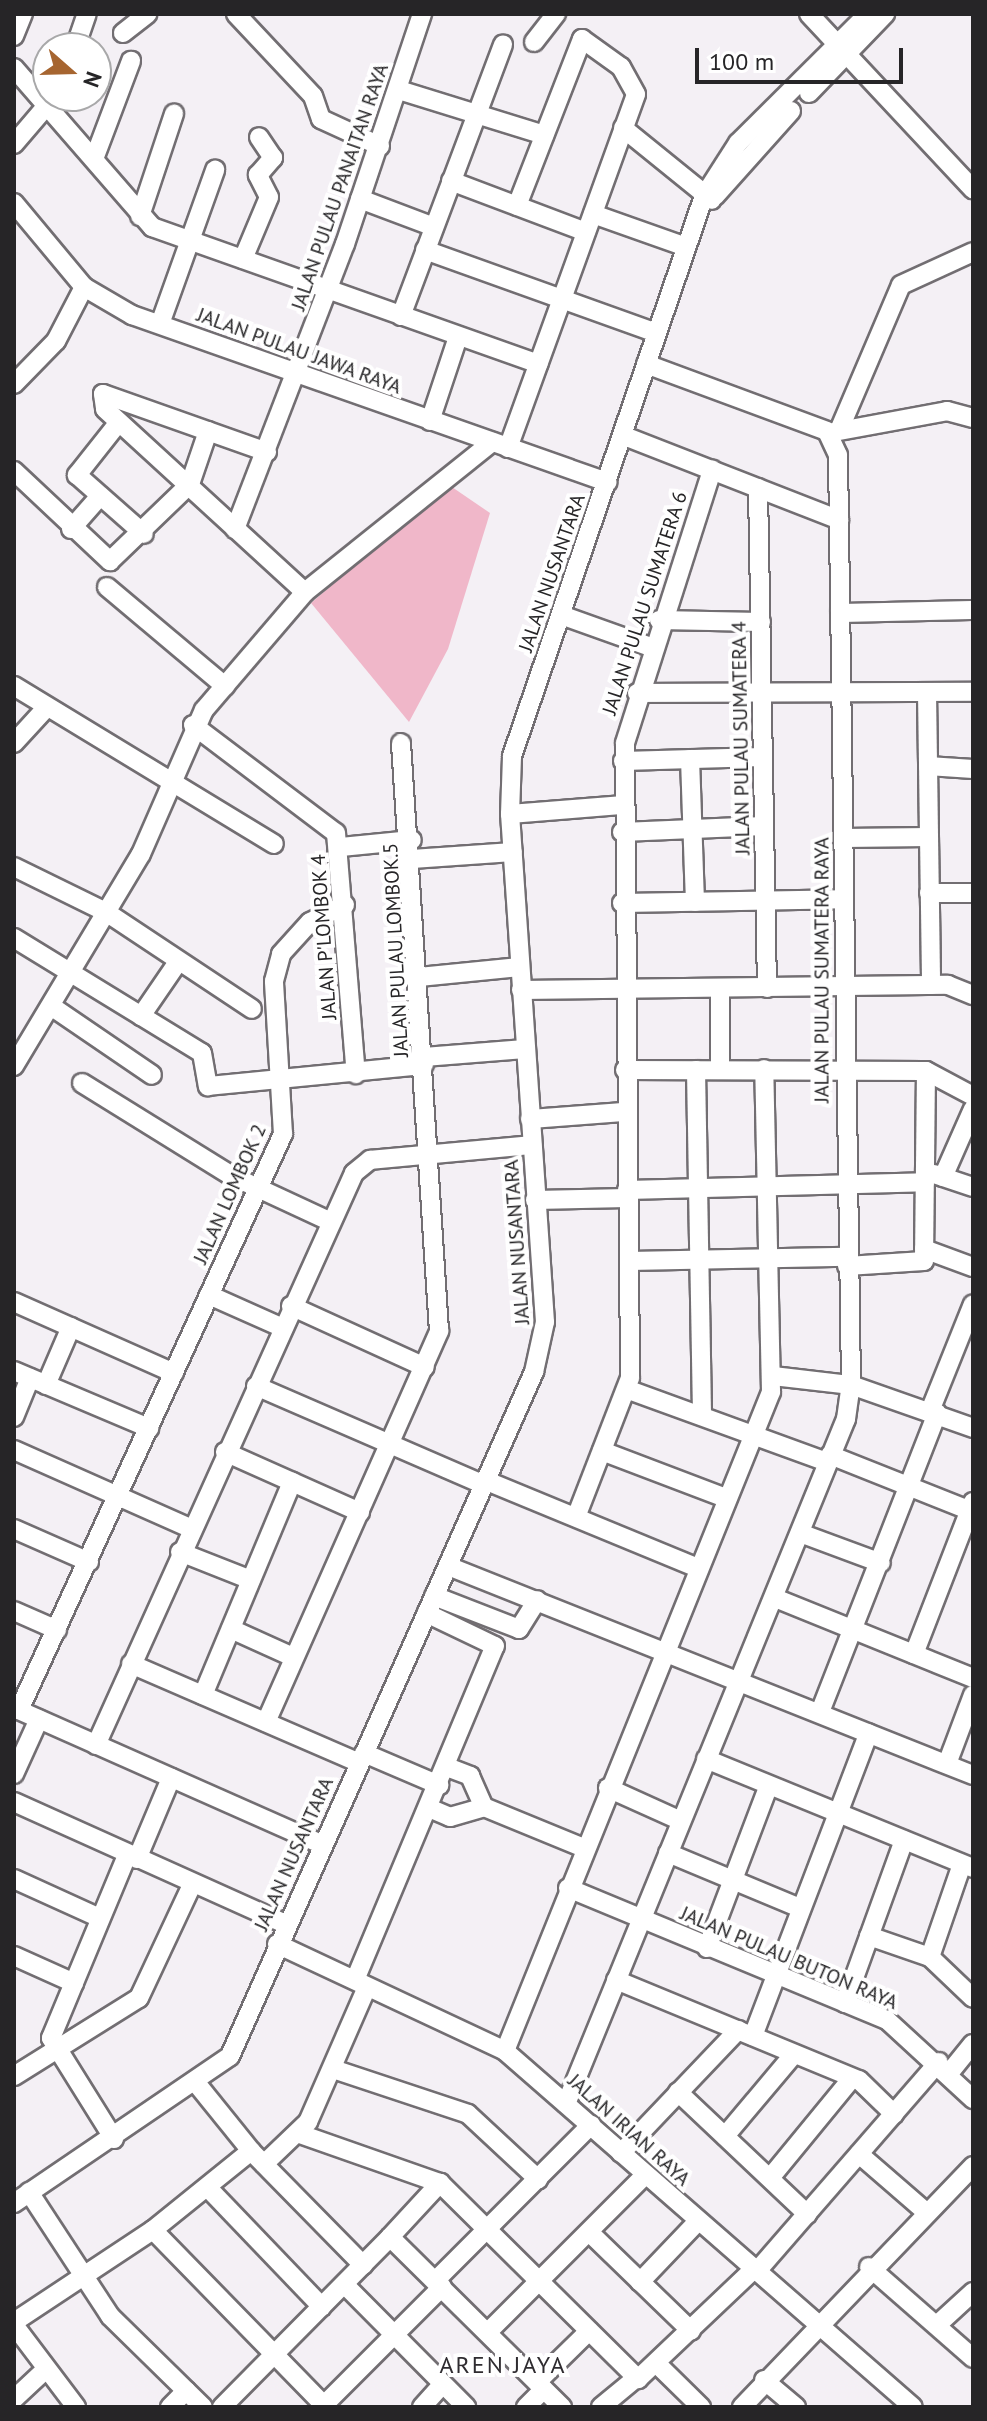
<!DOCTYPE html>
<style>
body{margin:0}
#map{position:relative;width:987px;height:2421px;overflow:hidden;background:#f4f0f5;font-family:"PT Sans",sans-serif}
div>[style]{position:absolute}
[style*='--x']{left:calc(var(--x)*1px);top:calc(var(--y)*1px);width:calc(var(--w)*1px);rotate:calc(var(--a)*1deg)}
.green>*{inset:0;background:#f0b7c9}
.roads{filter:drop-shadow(2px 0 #726e72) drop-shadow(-2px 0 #726e72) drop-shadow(0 2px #726e72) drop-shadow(0 -2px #726e72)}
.minor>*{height:18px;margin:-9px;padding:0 9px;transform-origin:9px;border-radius:9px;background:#fff}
span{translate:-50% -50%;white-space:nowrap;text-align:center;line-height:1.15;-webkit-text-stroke:8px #fff;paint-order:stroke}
.street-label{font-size:20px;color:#262527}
.quarter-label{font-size:24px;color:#2f2c30;letter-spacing:2px}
.frame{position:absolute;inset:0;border:16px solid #262527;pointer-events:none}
.north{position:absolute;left:32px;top:32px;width:80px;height:80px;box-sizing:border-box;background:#fff;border:2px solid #a8a8a9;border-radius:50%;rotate:110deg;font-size:22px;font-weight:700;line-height:32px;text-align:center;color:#262527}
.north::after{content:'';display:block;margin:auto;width:28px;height:36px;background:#a66530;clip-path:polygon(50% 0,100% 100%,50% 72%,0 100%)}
.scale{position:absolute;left:695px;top:48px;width:208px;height:36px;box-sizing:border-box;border:4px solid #262527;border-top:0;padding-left:10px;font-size:24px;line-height:28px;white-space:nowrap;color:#262527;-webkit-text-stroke:6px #fff;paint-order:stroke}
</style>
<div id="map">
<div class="green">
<div style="clip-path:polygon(449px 485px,490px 513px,448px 649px,409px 722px,311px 603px)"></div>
</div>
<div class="roads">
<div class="minor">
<div style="--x:236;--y:14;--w:112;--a:46.8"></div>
<div style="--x:313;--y:96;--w:24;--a:71"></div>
<div style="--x:321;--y:119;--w:65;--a:24.6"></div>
<div style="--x:809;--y:14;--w:240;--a:46.9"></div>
<div style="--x:123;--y:33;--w:31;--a:-38"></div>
<div style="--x:14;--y:36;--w:24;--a:-68"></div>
<div style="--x:534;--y:42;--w:36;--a:-52"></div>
<div style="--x:75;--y:48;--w:36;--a:-71"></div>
<div style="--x:14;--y:68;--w:211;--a:49"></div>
<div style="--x:152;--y:227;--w:410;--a:19.5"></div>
<div style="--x:399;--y:90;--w:152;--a:17.2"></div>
<div style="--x:809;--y:93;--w:110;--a:-46.1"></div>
<div style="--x:623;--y:128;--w:114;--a:39"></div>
<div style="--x:14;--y:144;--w:63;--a:-49.5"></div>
<div style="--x:94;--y:159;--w:105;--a:-69.3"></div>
<div style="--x:451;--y:181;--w:144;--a:20.7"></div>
<div style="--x:715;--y:196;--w:114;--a:-48.2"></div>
<div style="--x:360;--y:199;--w:79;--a:20.7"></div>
<div style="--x:14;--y:203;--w:109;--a:50.2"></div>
<div style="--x:84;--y:287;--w:56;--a:30.3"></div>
<div style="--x:132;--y:315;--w:504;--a:19.37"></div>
<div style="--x:593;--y:214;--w:99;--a:19.5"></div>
<div style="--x:140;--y:216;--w:108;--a:-71.6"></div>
<div style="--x:425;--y:250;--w:246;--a:19.7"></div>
<div style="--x:243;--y:259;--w:67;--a:-67.2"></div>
<div style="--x:269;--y:197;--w:25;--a:-117"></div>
<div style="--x:258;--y:175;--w:23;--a:-49"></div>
<div style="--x:273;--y:158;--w:25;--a:-124"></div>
<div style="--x:401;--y:316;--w:290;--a:-69.4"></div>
<div style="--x:160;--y:324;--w:164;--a:-70.3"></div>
<div style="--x:14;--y:384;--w:60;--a:-45.7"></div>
<div style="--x:56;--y:341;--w:61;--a:-62.6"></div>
<div style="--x:430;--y:421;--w:89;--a:-71.6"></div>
<div style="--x:119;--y:422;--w:68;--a:128.4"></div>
<div style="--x:77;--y:475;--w:89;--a:41.4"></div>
<div style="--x:840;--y:428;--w:155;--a:-66.9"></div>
<div style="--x:901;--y:285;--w:79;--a:-24.6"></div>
<div style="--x:834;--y:432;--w:115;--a:-10.5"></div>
<div style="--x:947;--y:411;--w:27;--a:15"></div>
<div style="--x:624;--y:436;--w:231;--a:21.3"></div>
<div style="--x:508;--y:448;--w:376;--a:-70.1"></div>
<div style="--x:636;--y:94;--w:31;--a:-119"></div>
<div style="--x:621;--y:67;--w:48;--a:-144.3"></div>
<div style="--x:582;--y:39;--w:179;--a:111.3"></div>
<div style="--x:267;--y:452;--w:174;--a:-160.5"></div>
<div style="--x:103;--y:394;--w:15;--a:82"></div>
<div style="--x:105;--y:409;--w:271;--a:42.5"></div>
<div style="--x:14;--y:471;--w:132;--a:43.2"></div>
<div style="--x:110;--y:561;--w:111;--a:-43.9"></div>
<div style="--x:190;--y:484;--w:56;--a:-71.2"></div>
<div style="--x:758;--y:488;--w:500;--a:88.97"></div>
<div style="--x:71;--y:529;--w:44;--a:-48.7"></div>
<div style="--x:235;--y:529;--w:305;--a:-68.9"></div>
<div style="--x:345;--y:244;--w:243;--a:-71.5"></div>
<div style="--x:107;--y:587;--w:154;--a:40"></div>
<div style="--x:840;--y:613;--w:133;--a:-1.3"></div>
<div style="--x:561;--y:615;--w:96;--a:19.6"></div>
<div style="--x:659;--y:620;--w:102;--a:1.1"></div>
<div style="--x:14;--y:686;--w:304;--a:31.3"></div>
<div style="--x:927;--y:692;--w:293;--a:89.2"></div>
<div style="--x:637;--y:693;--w:336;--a:-0.2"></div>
<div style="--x:193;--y:725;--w:179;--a:37.1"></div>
<div style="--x:336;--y:833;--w:242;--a:85.3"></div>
<div style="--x:14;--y:743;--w:49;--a:-47.5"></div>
<div style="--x:690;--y:759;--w:143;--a:88"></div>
<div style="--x:623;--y:761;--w:140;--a:-1.6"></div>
<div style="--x:928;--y:766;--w:45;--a:3.8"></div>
<div style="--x:510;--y:814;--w:111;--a:-4.6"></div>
<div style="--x:622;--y:832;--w:142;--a:-2.4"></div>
<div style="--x:843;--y:838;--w:86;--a:-0.7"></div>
<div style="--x:341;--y:847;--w:71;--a:-5.6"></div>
<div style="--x:412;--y:859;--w:101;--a:-4"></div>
<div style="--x:14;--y:867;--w:102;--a:26.1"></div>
<div style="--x:106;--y:912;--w:175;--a:33.6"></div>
<div style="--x:929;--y:893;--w:44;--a:0"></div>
<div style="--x:622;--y:903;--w:221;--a:-1"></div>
<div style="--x:14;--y:938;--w:220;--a:31.5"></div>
<div style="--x:202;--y:1053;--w:34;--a:80"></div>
<div style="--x:208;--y:1086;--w:217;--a:-5.6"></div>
<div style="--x:419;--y:977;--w:101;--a:-5.7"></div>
<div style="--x:720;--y:989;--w:81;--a:90"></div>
<div style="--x:521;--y:990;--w:427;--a:-0.7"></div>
<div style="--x:948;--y:985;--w:27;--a:22"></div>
<div style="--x:51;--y:1006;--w:122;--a:34.3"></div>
<div style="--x:141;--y:1016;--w:65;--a:-55.6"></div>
<div style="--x:424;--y:1057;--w:101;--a:-4.5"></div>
<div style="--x:14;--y:1066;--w:247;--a:-59.1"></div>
<div style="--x:141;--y:854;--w:157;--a:-66.4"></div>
<div style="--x:204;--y:710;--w:155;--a:-49.4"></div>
<div style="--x:305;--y:592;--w:240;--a:-38.7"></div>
<div style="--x:625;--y:1070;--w:301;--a:0.2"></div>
<div style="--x:926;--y:1071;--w:53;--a:28"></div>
<div style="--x:696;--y:1070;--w:346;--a:89"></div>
<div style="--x:82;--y:1083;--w:176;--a:31.8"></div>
<div style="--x:232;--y:1176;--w:109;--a:24.9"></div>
<div style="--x:530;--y:1119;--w:94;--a:-4.3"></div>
<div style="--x:934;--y:1174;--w:41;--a:18.4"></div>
<div style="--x:943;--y:1177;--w:74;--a:-66.2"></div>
<div style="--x:627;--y:1190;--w:298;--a:-1.5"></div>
<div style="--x:535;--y:1200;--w:92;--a:-1.2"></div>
<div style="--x:924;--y:1249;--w:52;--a:20.2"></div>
<div style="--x:629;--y:1261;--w:218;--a:-1.1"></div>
<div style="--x:847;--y:1266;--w:77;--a:-3.7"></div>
<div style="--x:924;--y:1261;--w:190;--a:-89.4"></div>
<div style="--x:209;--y:1295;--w:79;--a:24"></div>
<div style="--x:14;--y:1302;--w:175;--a:23.9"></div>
<div style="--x:291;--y:1306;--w:147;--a:24.5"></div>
<div style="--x:14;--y:1371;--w:147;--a:22.9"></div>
<div style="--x:773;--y:1376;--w:79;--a:6.6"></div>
<div style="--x:851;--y:1385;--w:129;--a:19.4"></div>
<div style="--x:46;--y:1385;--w:63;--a:-66.7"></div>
<div style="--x:256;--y:1386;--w:249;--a:23.4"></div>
<div style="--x:629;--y:1390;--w:211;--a:20"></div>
<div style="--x:930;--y:1411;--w:115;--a:-68.1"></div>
<div style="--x:14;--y:1417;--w:42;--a:-67.7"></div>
<div style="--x:14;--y:1450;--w:193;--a:23.9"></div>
<div style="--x:602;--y:1451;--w:133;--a:20.8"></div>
<div style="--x:225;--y:1452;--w:148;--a:24"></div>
<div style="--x:830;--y:1455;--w:154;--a:21.7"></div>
<div style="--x:487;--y:1481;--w:228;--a:22.4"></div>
<div style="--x:576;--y:1517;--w:149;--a:-68.8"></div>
<div style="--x:630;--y:1378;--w:635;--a:-90.45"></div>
<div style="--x:625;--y:743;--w:287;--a:-72.3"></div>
<div style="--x:14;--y:1529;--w:82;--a:23.7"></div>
<div style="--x:800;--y:1533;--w:86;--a:20.3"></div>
<div style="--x:180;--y:1552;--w:76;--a:21.5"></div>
<div style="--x:448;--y:1566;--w:565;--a:21.71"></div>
<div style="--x:434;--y:1596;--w:91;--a:21.2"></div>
<div style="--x:519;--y:1629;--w:34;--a:-58"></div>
<div style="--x:775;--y:1598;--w:214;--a:22"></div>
<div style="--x:14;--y:1611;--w:47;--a:23.8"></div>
<div style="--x:231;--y:1629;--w:68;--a:24.3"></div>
<div style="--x:914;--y:1654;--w:163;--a:-68.8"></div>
<div style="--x:131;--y:1664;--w:249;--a:23.4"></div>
<div style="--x:203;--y:1695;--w:231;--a:-67.3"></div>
<div style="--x:14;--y:1708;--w:336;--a:23.9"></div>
<div style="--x:19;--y:1710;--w:634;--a:-65.38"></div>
<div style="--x:283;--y:1134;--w:153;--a:-93.4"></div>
<div style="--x:274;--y:981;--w:28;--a:-75"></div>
<div style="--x:281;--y:954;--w:43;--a:-47.8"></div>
<div style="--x:310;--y:922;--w:39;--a:-26"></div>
<div style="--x:820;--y:1712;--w:321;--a:-68.6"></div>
<div style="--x:266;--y:1722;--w:428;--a:-66.1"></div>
<div style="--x:439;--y:1331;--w:589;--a:-93.7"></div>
<div style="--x:96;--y:1745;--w:627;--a:-65.72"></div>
<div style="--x:354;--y:1173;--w:21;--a:-39"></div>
<div style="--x:370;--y:1160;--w:163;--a:-5.3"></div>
<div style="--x:364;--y:1753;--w:82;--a:23.1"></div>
<div style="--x:706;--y:1759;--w:288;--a:22.2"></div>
<div style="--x:947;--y:1764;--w:74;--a:-69.4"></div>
<div style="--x:447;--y:1767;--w:25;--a:21"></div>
<div style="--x:470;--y:1776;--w:34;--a:66"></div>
<div style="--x:484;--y:1807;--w:108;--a:22.3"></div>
<div style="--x:14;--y:1774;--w:60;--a:-65.6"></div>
<div style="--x:608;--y:1788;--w:80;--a:24.3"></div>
<div style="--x:14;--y:1802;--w:297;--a:24.2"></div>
<div style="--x:429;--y:1808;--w:23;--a:23"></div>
<div style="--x:450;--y:1817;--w:35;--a:-16"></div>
<div style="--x:668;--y:1853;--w:143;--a:22.6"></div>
<div style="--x:137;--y:1859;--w:88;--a:-67.2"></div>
<div style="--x:14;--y:1879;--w:94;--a:24.4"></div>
<div style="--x:568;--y:1888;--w:345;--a:22.5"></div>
<div style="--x:887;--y:2020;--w:117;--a:42.6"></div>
<div style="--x:869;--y:1936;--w:65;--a:19"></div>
<div style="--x:930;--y:1957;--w:59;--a:43.6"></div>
<div style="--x:277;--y:1944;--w:252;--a:25.1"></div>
<div style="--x:505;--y:2051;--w:541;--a:41.11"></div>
<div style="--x:707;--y:1948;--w:174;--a:-69.2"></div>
<div style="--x:14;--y:1956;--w:66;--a:24.2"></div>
<div style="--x:930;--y:1957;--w:98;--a:-71"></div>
<div style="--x:355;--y:1980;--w:362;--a:-67.3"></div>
<div style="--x:495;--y:1646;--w:76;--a:-154.4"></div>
<div style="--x:616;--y:1980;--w:263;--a:22.4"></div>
<div style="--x:859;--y:2080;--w:49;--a:44.2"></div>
<div style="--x:845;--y:2003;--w:173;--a:-70.1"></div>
<div style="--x:753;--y:2036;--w:324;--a:-69.1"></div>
<div style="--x:505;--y:2051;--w:711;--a:-68.02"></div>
<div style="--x:771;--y:1392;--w:323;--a:-91.2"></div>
<div style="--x:333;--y:2069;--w:142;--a:18.4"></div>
<div style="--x:468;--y:2114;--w:96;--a:42.9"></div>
<div style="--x:950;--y:2072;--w:36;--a:-51"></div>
<div style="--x:14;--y:2076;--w:147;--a:-32"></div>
<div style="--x:139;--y:1998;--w:125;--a:-64.9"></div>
<div style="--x:197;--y:2084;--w:86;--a:51.1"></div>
<div style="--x:251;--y:2151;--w:160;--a:45.5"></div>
<div style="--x:678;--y:2092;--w:178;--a:43.4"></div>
<div style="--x:566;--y:2104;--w:740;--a:-67.77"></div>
<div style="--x:846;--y:1419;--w:34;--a:-82"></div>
<div style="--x:851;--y:1385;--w:930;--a:-90.8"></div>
<div style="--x:838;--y:455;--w:26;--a:-115"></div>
<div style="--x:827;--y:431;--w:193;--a:-159.7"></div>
<div style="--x:300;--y:2134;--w:148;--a:19.3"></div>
<div style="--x:440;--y:2183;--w:279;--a:44.7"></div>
<div style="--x:638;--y:2379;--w:160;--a:-43.5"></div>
<div style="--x:725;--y:2136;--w:107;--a:-49.9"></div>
<div style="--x:114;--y:2139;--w:119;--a:-122"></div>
<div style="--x:51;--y:2038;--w:198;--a:-67.4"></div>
<div style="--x:621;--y:2153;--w:170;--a:-46.4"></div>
<div style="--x:859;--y:2154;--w:89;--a:40.9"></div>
<div style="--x:264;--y:2164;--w:61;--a:-43.7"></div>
<div style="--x:308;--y:2122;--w:147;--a:-66.4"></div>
<div style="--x:770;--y:2178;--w:129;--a:-50.6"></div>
<div style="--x:209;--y:2189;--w:163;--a:46.2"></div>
<div style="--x:29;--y:2192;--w:148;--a:56.8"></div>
<div style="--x:110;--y:2316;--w:130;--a:44.4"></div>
<div style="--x:14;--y:2203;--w:261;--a:-34.2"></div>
<div style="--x:230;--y:2056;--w:749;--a:-66.04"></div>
<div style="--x:534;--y:1372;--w:51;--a:-77.6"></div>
<div style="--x:545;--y:1322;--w:509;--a:-93.94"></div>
<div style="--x:510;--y:814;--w:58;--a:-88"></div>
<div style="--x:512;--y:756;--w:592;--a:-71.08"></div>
<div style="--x:704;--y:196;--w:63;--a:-57.3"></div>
<div style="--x:738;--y:143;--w:183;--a:-44.8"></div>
<div style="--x:153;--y:2230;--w:248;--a:45.7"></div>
<div style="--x:589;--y:2232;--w:142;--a:44.1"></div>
<div style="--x:390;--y:2237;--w:74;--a:-47.2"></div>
<div style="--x:869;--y:2267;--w:138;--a:41.2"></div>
<div style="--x:757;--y:2271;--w:277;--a:-49"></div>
<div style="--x:435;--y:2281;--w:221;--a:-45"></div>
<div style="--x:640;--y:2282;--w:84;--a:-46.4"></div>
<div style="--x:345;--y:2285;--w:172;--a:45.2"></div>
<div style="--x:14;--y:2322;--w:167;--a:-33.5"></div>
<div style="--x:153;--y:2230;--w:126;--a:-38.9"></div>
<div style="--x:14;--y:2325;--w:103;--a:52.9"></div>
<div style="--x:937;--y:2325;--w:49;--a:-42.5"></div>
<div style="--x:488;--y:2332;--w:222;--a:-45"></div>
<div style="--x:656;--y:2363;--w:63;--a:44.4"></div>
<div style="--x:764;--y:2380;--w:42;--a:40.2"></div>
<div style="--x:537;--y:2382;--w:73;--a:-44.4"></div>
<div style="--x:14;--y:2399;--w:41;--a:-43"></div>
<div style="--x:324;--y:2405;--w:167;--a:-45"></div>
<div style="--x:170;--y:2407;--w:23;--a:-45"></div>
<div style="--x:222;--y:2407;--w:239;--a:-45.3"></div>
<div style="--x:390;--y:2237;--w:242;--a:44.7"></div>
<div style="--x:422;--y:2407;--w:30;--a:-48"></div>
<div style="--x:526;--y:2407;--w:25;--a:-45"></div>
<div style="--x:601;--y:2407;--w:45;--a:-39.6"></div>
<div style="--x:742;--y:2407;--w:334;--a:-46.2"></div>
</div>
</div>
<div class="street-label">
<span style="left:340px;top:187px;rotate:-71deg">JALAN PULAU PANAITAN RAYA</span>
<span style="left:299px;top:351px;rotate:20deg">JALAN PULAU JAWA RAYA</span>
<span style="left:552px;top:573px;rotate:-71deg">JALAN NUSANTARA</span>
<span style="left:645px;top:603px;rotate:-72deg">JALAN PULAU SUMATERA 6</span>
<span style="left:741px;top:738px;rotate:-91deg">JALAN PULAU SUMATERA 4</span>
<span style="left:324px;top:937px;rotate:-94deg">JALAN P'LOMBOK 4</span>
<span style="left:396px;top:950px;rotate:-93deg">JALAN PULAU LOMBOK.5</span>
<span style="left:822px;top:970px;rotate:-90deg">JALAN PULAU SUMATERA RAYA</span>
<span style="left:230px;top:1194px;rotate:-66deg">JALAN LOMBOK 2</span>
<span style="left:517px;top:1242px;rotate:-94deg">JALAN NUSANTARA</span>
<span style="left:294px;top:1854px;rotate:-66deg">JALAN NUSANTARA</span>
<span style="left:789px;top:1958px;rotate:23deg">JALAN PULAU BUTON RAYA</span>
<span style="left:629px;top:2130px;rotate:42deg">JALAN IRIAN RAYA</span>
</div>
<div class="quarter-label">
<span style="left:503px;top:2365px">AREN JAYA</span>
</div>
<div class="frame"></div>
<div class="north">N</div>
<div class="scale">100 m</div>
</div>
